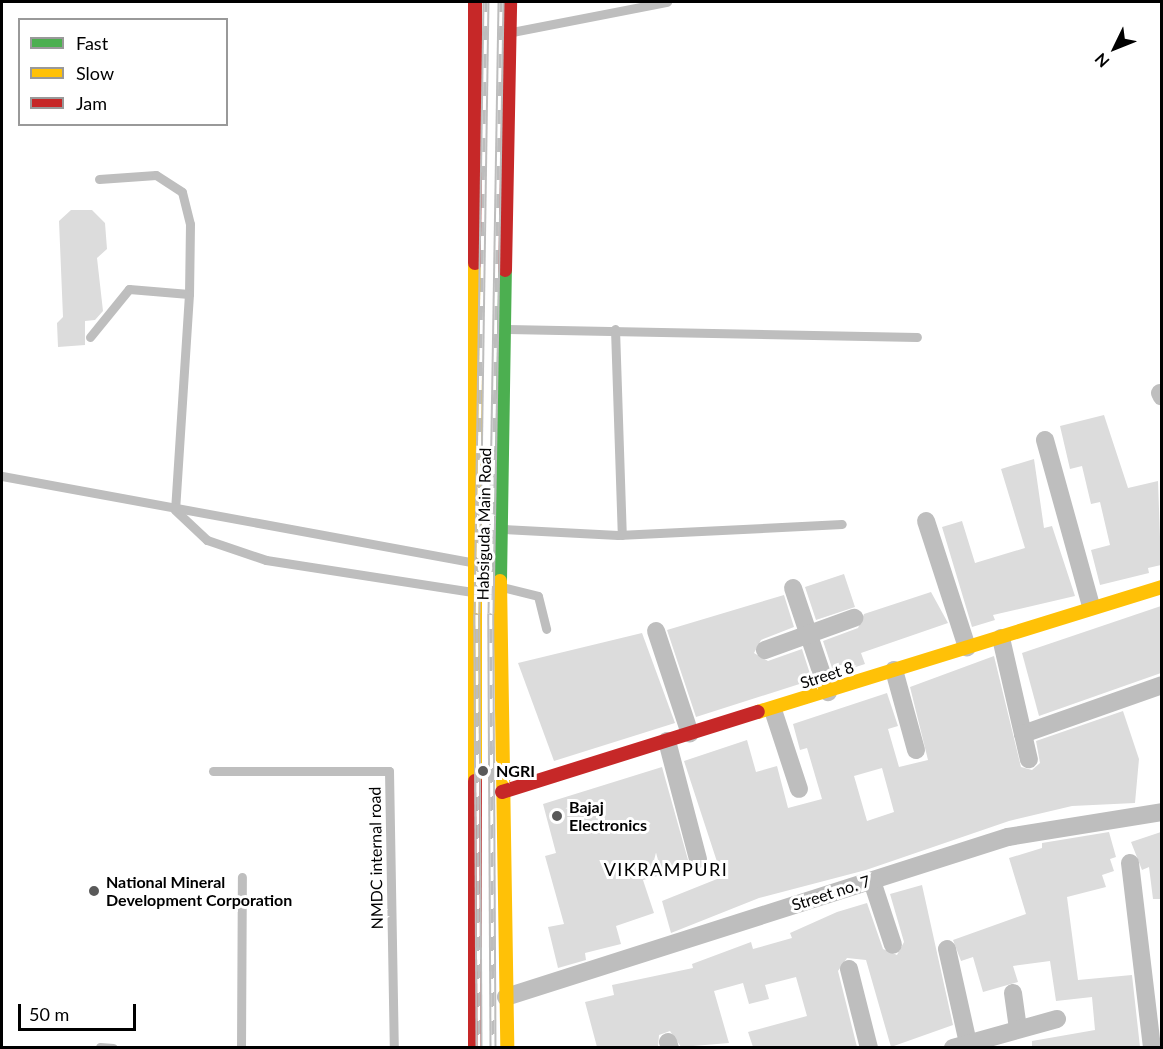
<!DOCTYPE html>
<style>
body{margin:0}
#map{position:relative;width:1163px;height:1049px;overflow:hidden;background:#fff;font-family:Lato,sans-serif}
div>[style]{position:absolute}
[style*='--x']{left:calc(var(--x)*1px);top:calc(var(--y)*1px);width:calc(var(--w)*1px);rotate:calc(var(--a)*1deg)}
.building>*{inset:0;background:#dcdcdc}
.lane>*{height:9px;margin:-4.5px;padding:0 4.5px;transform-origin:4.5px;border-radius:4.5px;background:#bebebe}
.street>*{height:18px;margin:-9px;padding:0 9px;transform-origin:9px;border-radius:9px;background:#bebebe}
.fast>*{height:14px;margin:-7px;padding:0 7px;transform-origin:7px;border-radius:7px;background:#4caf50}
.slow>*{height:14px;margin:-7px;padding:0 7px;transform-origin:7px;border-radius:7px;background:#ffc107}
.jam>*{height:14px;margin:-7px;padding:0 7px;transform-origin:7px;border-radius:7px;background:#c62828}
.rail>*{height:7px;margin-top:-3.5px;transform-origin:0;background:repeating-linear-gradient(90deg,#fff 0 14px,#bdbdbd 0 28px);box-sizing:border-box;border-block:2px solid #bdbdbd}
.dots>*{width:16px;height:16px;translate:-50% -50%;box-sizing:border-box;border:3px solid #fff;border-radius:50%}
span{translate:-50% -50%;white-space:nowrap;text-align:center;line-height:1.15;-webkit-text-stroke:6px #fff;paint-order:stroke}
.street-label{font-size:16px;color:#000}
.poi-label{font-size:16px;color:#000;font-weight:700}
.left{translate:0 -50%;text-align:left}
.neighbourhood-label{font-size:18px;color:#000;letter-spacing:1.5px}
.frame{position:absolute;inset:0;border:3px solid #000;pointer-events:none}
.legend{position:absolute;left:18px;top:18px;width:210px;height:108px;box-sizing:border-box;background:#fff;border:2px solid #999;margin:0;padding:8px 10px;list-style:none;font-size:18px;color:#000}
.legend li{display:flex;align-items:center;gap:12px;height:30px}
.legend b{width:30px;border:2px solid #999}
.north{position:absolute;left:1085px;top:18px;width:60px;height:60px;-webkit-text-stroke:4px #fff;paint-order:stroke;rotate:227deg;font-size:16px;font-weight:700;line-height:24px;text-align:center;color:#000}
.north::after{content:'';display:block;margin:auto;width:21px;height:27px;background:#000;clip-path:polygon(50% 0,100% 100%,50% 72%,0 100%)}
.scale{position:absolute;left:18px;top:1004px;width:118px;height:27px;box-sizing:border-box;border:3px solid #000;border-top:0;padding-left:8px;font-size:18px;line-height:21px;white-space:nowrap;color:#000;-webkit-text-stroke:4px #fff;paint-order:stroke}
</style>
<div id="map">
<div class="building">
<div style="clip-path:polygon(71px 210px,92px 210px,105px 223px,107px 249px,97px 258px,103px 311px,95px 320px,85px 321px,85px 345px,58px 347px,57px 323px,63px 317px,59px 221px)"></div>
<div style="clip-path:polygon(1104px 415px,1128px 488px,1158px 481px,1161px 565px,1148px 568px,1149px 573px,1100px 585px,1091px 550px,1110px 545px,1100px 502px,1091px 504px,1082px 466px,1070px 469px,1060px 426px)"></div>
<div style="clip-path:polygon(1034px 459px,1044px 528px,1052px 526px,1075px 596px,993px 615px,995px 620px,972px 627px,942px 527px,962px 521px,975px 563px,1025px 548px,1001px 469px)"></div>
<div style="clip-path:polygon(844px 574px,855px 607px,816px 620px,805px 587px)"></div>
<div style="clip-path:polygon(931px 592px,948px 623px,861px 653px,865px 664px,834px 674px,823px 641px,858px 628px,864px 614px)"></div>
<div style="clip-path:polygon(784px 595px,794px 627px,761px 640px,754px 653px,768px 661px,802px 649px,812px 680px,696px 717px,667px 630px)"></div>
<div style="clip-path:polygon(1161px 606px,1161px 673px,1039px 716px,1022px 653px)"></div>
<div style="clip-path:polygon(642px 633px,675px 723px,554px 761px,518px 663px)"></div>
<div style="clip-path:polygon(evenodd,994px 656px,1021px 767px,1032px 770px,1040px 763px,1036px 741px,1123px 711px,1139px 759px,1135px 803px,1072px 806px,1009px 821px,866px 870px,759px 898px,671px 933px,662px 901px,722px 877px,684px 761px,747px 740px,756px 772px,777px 766px,788px 808px,822px 799px,807px 748px,800px 750px,793px 724px,887px 693px,898px 726px,888px 729px,899px 767px,928px 760px,910px 687px,994px 656px,882px 768px,894px 812px,867px 821px,854px 776px,882px 768px)"></div>
<div style="clip-path:polygon(662px 767px,690px 867px,643px 880px,654px 913px,616px 926px,621px 944px,585px 953px,586px 960px,558px 968px,548px 927px,564px 924px,545px 856px,556px 853px,543px 804px)"></div>
<div style="clip-path:polygon(1109px 832px,1116px 857px,1110px 859px,1114px 871px,1102px 875px,1106px 887px,1067px 897px,1078px 980px,1132px 975px,1140px 1047px,1032px 1047px,1032px 1041px,1095px 1030px,1092px 997px,1056px 1001px,1050px 961px,1013px 966px,1018px 982px,983px 992px,973px 957px,961px 961px,953px 940px,1026px 914px,1009px 858px,1042px 848px,1042px 843px)"></div>
<div style="clip-path:polygon(1161px 832px,1161px 899px,1153px 899px,1149px 867px,1142px 870px,1131px 842px)"></div>
<div style="clip-path:polygon(922px 885px,953px 1025px,891px 1047px,866px 960px,847px 958px,838px 971px,857px 1047px,753px 1047px,748px 1032px,807px 1016px,796px 977px,765px 985px,769px 999px,749px 1004px,743px 983px,714px 991px,729px 1043px,681px 1047px,670px 1031px,659px 1035px,658px 1047px,597px 1047px,585px 1002px,614px 995px,612px 985px,693px 968px,692px 964px,751px 942px,753px 949px,792px 938px,790px 933px,837px 912px,867px 903px,883px 949px,897px 955px,904px 942px,890px 894px)"></div>
</div>
<div class="lane">
<div style="--x:512;--y:32;--w:158;--a:-11"></div>
<div style="--x:99;--y:179;--w:57;--a:-4"></div>
<div style="--x:156;--y:175;--w:31;--a:33"></div>
<div style="--x:182;--y:192;--w:33;--a:76"></div>
<div style="--x:190;--y:224;--w:70;--a:90.8"></div>
<div style="--x:506;--y:329;--w:411;--a:1.1"></div>
<div style="--x:615;--y:329;--w:206;--a:88.1"></div>
<div style="--x:90;--y:337;--w:62;--a:-50.9"></div>
<div style="--x:129;--y:289;--w:60;--a:4.8"></div>
<div style="--x:189;--y:294;--w:216;--a:93.7"></div>
<div style="--x:175;--y:510;--w:44;--a:43.2"></div>
<div style="--x:207;--y:540;--w:62;--a:18.7"></div>
<div style="--x:266;--y:560;--w:209;--a:8.8"></div>
<div style="--x:2;--y:476;--w:477;--a:10.4"></div>
<div style="--x:503;--y:529;--w:115;--a:3"></div>
<div style="--x:618;--y:535;--w:224;--a:-2.8"></div>
<div style="--x:502;--y:587;--w:37;--a:14"></div>
<div style="--x:538;--y:596;--w:34;--a:76"></div>
<div style="--x:213;--y:771;--w:176;--a:0"></div>
<div style="--x:389;--y:771;--w:277;--a:89"></div>
<div style="--x:100;--y:1047;--w:13;--a:4"></div>
<div style="--x:241;--y:1048;--w:171;--a:-89.7"></div>
</div>
<div class="street">
<div style="--x:1160;--y:393;--w:4;--a:63"></div>
<div style="--x:1045;--y:440;--w:172;--a:74.5"></div>
<div style="--x:926;--y:521;--w:133;--a:72"></div>
<div style="--x:793;--y:588;--w:110;--a:71.4"></div>
<div style="--x:656;--y:631;--w:108;--a:71.7"></div>
<div style="--x:1001;--y:638;--w:98;--a:77.1"></div>
<div style="--x:1023;--y:734;--w:147;--a:-19.4"></div>
<div style="--x:765;--y:650;--w:95;--a:-19.8"></div>
<div style="--x:894;--y:670;--w:83;--a:74.6"></div>
<div style="--x:773;--y:710;--w:83;--a:71.8"></div>
<div style="--x:1023;--y:734;--w:26;--a:77"></div>
<div style="--x:667;--y:741;--w:122;--a:75.3"></div>
<div style="--x:1130;--y:863;--w:186;--a:83.2"></div>
<div style="--x:872;--y:881;--w:67;--a:71.8"></div>
<div style="--x:947;--y:949;--w:96;--a:77.4"></div>
<div style="--x:849;--y:969;--w:81;--a:75.8"></div>
<div style="--x:1013;--y:993;--w:36;--a:82"></div>
<div style="--x:506;--y:997;--w:527;--a:-17.68"></div>
<div style="--x:1008;--y:837;--w:156;--a:-9.2"></div>
<div style="--x:668;--y:1042;--w:6;--a:72"></div>
<div style="--x:953;--y:1048;--w:108;--a:-15.6"></div>
</div>
<div class="fast">
<div style="--x:500;--y:581;--w:311;--a:-89.1"></div>
</div>
<div class="slow">
<div style="--x:475;--y:263;--w:518;--a:90"></div>
<div style="--x:500;--y:581;--w:467;--a:89.1"></div>
<div style="--x:758;--y:712;--w:423;--a:-17.2"></div>
</div>
<div class="jam">
<div style="--x:475;--y:2;--w:261;--a:90"></div>
<div style="--x:505;--y:270;--w:268;--a:-88.9"></div>
<div style="--x:475;--y:781;--w:267;--a:90"></div>
<div style="--x:502;--y:792;--w:268;--a:-17.4"></div>
</div>
<div class="rail">
<div style="--x:479;--y:1048;--w:435;--a:-90.3"></div>
<div style="--x:477;--y:613;--w:611;--a:-89.16"></div>
<div style="--x:493;--y:1048;--w:435;--a:-90.3"></div>
<div style="--x:491;--y:613;--w:611;--a:-89.06"></div>
</div>
<div class="dots">
<div style="left:483px;top:771px;background:#595959"></div>
<div style="left:557px;top:816px;background:#595959"></div>
<div style="left:94px;top:891px;background:#595959"></div>
</div>
<div class="street-label">
<span style="left:484px;top:524px;rotate:-89deg">Habsiguda Main Road</span>
<span style="left:827px;top:675px;rotate:-18deg">Street 8</span>
<span style="left:376px;top:858px;rotate:-91deg">NMDC internal road</span>
<span style="left:831px;top:893px;rotate:-18deg">Street no. 7</span>
</div>
<div class="poi-label">
<span class="left" style="left:496px;top:771px">NGRI</span>
<span class="left" style="left:569px;top:816px">Bajaj<br>Electronics</span>
<span class="left" style="left:106px;top:891px">National Mineral<br>Development Corporation</span>
</div>
<div class="neighbourhood-label">
<span style="left:666px;top:869px">VIKRAMPURI</span>
</div>
<div class="frame"></div>
<ul class="legend">
<li><b style="height:8px;background:#4caf50"></b>Fast</li>
<li><b style="height:8px;background:#ffc107"></b>Slow</li>
<li><b style="height:8px;background:#c62828"></b>Jam</li>
</ul>
<div class="north">N</div>
<div class="scale">50 m</div>
</div>
